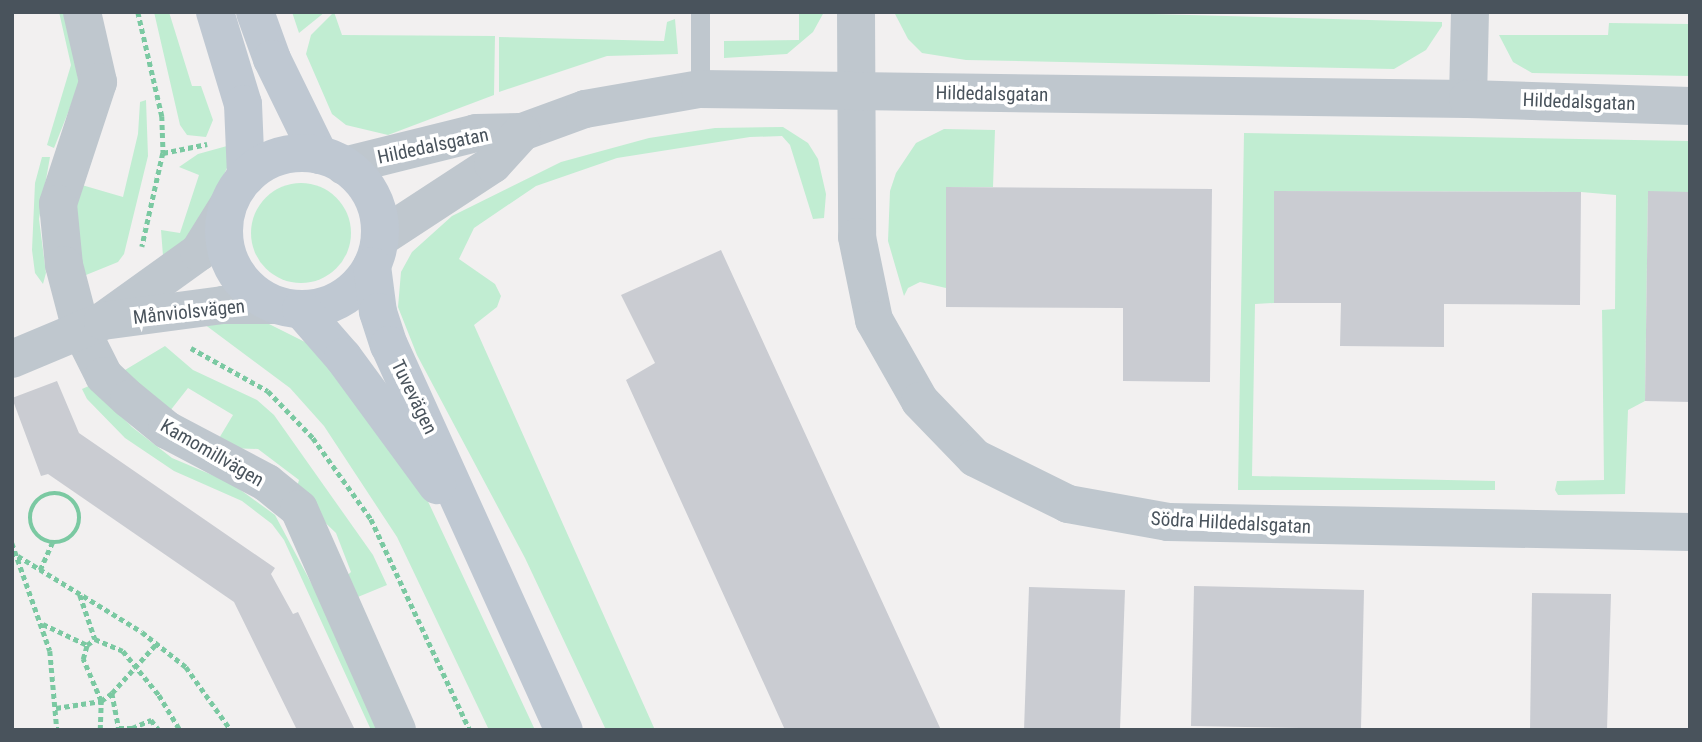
<!DOCTYPE html>
<meta charset="utf-8">
<style>
body{margin:0}
#map{position:relative;width:1702px;height:742px;overflow:hidden;background:#f2f0f0;font-family:"Roboto Condensed",sans-serif}
div>[style]{position:absolute}
[style*='--x']{left:calc(var(--x)*1px);top:calc(var(--y)*1px);width:calc(var(--w)*1px);rotate:calc(var(--a)*1deg)}
.green>*{inset:0;background:#c1edd2}
.round{border-radius:50%}
.building>*{inset:0;background:#caccd2}
.path>*{height:4.5px;margin-top:-2.25px;transform-origin:0;background:repeating-linear-gradient(90deg,#7bc9a2 0 5px,transparent 0 8.5px)}
.path>.ring{margin:-2.25px;padding:0;box-sizing:content-box;background:none;border:4.5px solid #7bc9a2;border-radius:50%}
.service>*{height:19px;margin:-9.5px;padding:0 9.5px;transform-origin:9.5px;border-radius:9.5px;background:#bfc7ce}
.minor>*{height:38px;margin:-19px;padding:0 19px;transform-origin:19px;border-radius:19px;background:#bfc7ce}
.secondary>*{height:38px;margin:-19px;padding:0 19px;transform-origin:19px;border-radius:19px;background:#bfc8d2}
.secondary>.ring{margin:-19px;padding:0;box-sizing:content-box;background:none;border:38px solid #bfc8d2;border-radius:50%}
span{translate:-50% -50%;white-space:nowrap;text-align:center;line-height:1.15;-webkit-text-stroke:7px #fff;paint-order:stroke}
.street-label{font-size:19px;color:#49535c}
.frame{position:absolute;inset:0;border:14px solid #49535c;pointer-events:none}
</style>
<div id="map">
<div class="green">
<div style="clip-path:polygon(59px 12px,68px 12px,79px 85px,54px 148px,47px 145px,71px 65px)"></div>
<div style="clip-path:polygon(154px 12px,169px 12px,192px 86px,201px 86px,213px 120px,206px 137px,187px 135px,180px 125px)"></div>
<div style="clip-path:polygon(292px 12px,325px 12px,299px 33px)"></div>
<div style="clip-path:polygon(334px 12px,342px 35px,495px 36px,494px 95px,388px 135px,346px 125px,332px 114px,306px 54px,311px 35px)"></div>
<div style="clip-path:polygon(799px 12px,824px 12px,813px 32px,787px 54px,724px 58px,724px 41px,799px 40px)"></div>
<div style="clip-path:polygon(894px 12px,1079px 12px,1442px 22px,1442px 26px,1426px 50px,1394px 69px,966px 60px,922px 53px,908px 39px)"></div>
<div style="clip-path:polygon(675px 19px,678px 54px,607px 56px,499px 92px,499px 37px,664px 41px,667px 22px)"></div>
<div style="clip-path:polygon(1609px 23px,1690px 24px,1690px 76px,1532px 73px,1513px 62px,1499px 35px,1608px 35px)"></div>
<div style="clip-path:polygon(146px 100px,148px 156px,124px 254px,118px 262px,86px 275px,68px 237px,75px 183px,123px 197px,138px 134px,140px 102px)"></div>
<div style="clip-path:polygon(783px 127px,808px 143px,818px 159px,826px 194px,824px 218px,813px 219px,790px 145px,782px 136px,750px 137px,617px 158px,536px 186px,474px 228px,459px 259px,495px 284px,501px 296px,497px 307px,474px 325px,655px 730px,606px 730px,525px 558px,417px 355px,398px 307px,401px 272px,412px 252px,452px 216px,561px 162px,649px 138px,715px 128px)"></div>
<div style="clip-path:polygon(944px 129px,995px 130px,993px 187px,946px 187px,946px 288px,920px 282px,908px 288px,904px 296px,888px 241px,890px 191px,896px 173px,916px 143px)"></div>
<div style="clip-path:polygon(1244px 133px,1690px 141px,1690px 192px,1648px 192px,1645px 401px,1628px 410px,1625px 494px,1558px 495px,1555px 490px,1557px 481px,1604px 480px,1602px 310px,1615px 309px,1616px 195px,1581px 192px,1275px 191px,1274px 303px,1255px 304px,1252px 476px,1495px 481px,1495px 490px,1238px 490px)"></div>
<div style="clip-path:polygon(227px 146px,229px 163px,202px 227px,163px 256px,161px 230px,180px 233px,199px 175px,179px 167px,198px 154px)"></div>
<div style="clip-path:polygon(42px 157px,50px 157px,39px 219px,46px 273px,43px 284px,35px 273px,32px 250px,35px 183px)"></div>
<div class="round" style="left:251px;top:183px;width:100px;height:100px"></div>
<div style="clip-path:polygon(200px 321px,265px 322px,319px 349px,425px 495px,535px 730px,489px 730px,397px 537px,324px 426px,290px 388px)"></div>
<div style="clip-path:polygon(165px 346px,193px 370px,257px 400px,274px 415px,373px 555px,387px 585px,353px 599px,342px 580px,351px 572px,336px 533px,295px 494px,299px 480px,258px 449px,227px 448px,218px 440px,233px 415px,188px 388px,166px 416px,120px 373px)"></div>
<div style="clip-path:polygon(91px 385px,132px 427px,172px 458px,231px 483px,275px 515px,334px 626px,380px 730px,371px 730px,284px 540px,272px 524px,242px 501px,174px 471px,125px 438px,87px 399px,82px 389px)"></div>
</div>
<div class="building">
<div style="clip-path:polygon(946px 187px,1212px 189px,1210px 382px,1123px 381px,1123px 308px,946px 307px)"></div>
<div style="clip-path:polygon(1274px 191px,1581px 192px,1580px 305px,1444px 304px,1444px 347px,1340px 346px,1341px 303px,1274px 303px)"></div>
<div style="clip-path:polygon(1648px 191px,1690px 192px,1690px 402px,1645px 401px)"></div>
<div style="clip-path:polygon(721px 250px,941px 730px,785px 730px,626px 380px,655px 363px,621px 295px)"></div>
<div style="clip-path:polygon(57px 381px,79px 433px,275px 568px,271px 574px,293px 614px,298px 612px,355px 730px,297px 730px,234px 602px,48px 474px,41px 476px,12px 398px)"></div>
<div style="clip-path:polygon(1194px 586px,1364px 590px,1361px 729px,1191px 726px)"></div>
<div style="clip-path:polygon(1029px 587px,1125px 590px,1120px 730px,1024px 730px)"></div>
<div style="clip-path:polygon(1532px 593px,1611px 594px,1607px 730px,1530px 730px)"></div>
</div>
<div class="path">
<div style="--x:138;--y:12;--w:107;--a:77"></div>
<div style="--x:162;--y:116;--w:37;--a:88"></div>
<div style="--x:163;--y:153;--w:96;--a:102.6"></div>
<div style="--x:163;--y:153;--w:45;--a:-11.6"></div>
<div style="--x:191;--y:348;--w:88;--a:29.2"></div>
<div style="--x:268;--y:391;--w:65;--a:46.2"></div>
<div style="--x:313;--y:438;--w:100;--a:54.4"></div>
<div style="--x:371;--y:519;--w:233;--a:64.9"></div>
<div class="ring" style="left:30px;top:493px;width:45.5px;height:45.5px"></div>
<div style="--x:12;--y:543;--w:114;--a:70.6"></div>
<div style="--x:50;--y:651;--w:79;--a:84.9"></div>
<div style="--x:18;--y:556;--w:145;--a:31.5"></div>
<div style="--x:142;--y:632;--w:56;--a:38.5"></div>
<div style="--x:186;--y:667;--w:77;--a:54.5"></div>
<div style="--x:40;--y:570;--w:30;--a:-66"></div>
<div style="--x:80;--y:595;--w:46;--a:71.2"></div>
<div style="--x:43;--y:624;--w:49;--a:25.5"></div>
<div style="--x:112;--y:693;--w:67;--a:-48"></div>
<div style="--x:56;--y:708;--w:46;--a:-8.8"></div>
<div style="--x:101;--y:701;--w:14;--a:-36"></div>
<div style="--x:112;--y:693;--w:36;--a:79"></div>
<div style="--x:119;--y:728;--w:13;--a:0"></div>
<div style="--x:132;--y:728;--w:21;--a:-23"></div>
<div style="--x:151;--y:720;--w:13;--a:51"></div>
<div style="--x:100;--y:730;--w:29;--a:-88"></div>
<div style="--x:101;--y:701;--w:46;--a:-113.2"></div>
<div style="--x:83;--y:659;--w:15;--a:-74"></div>
<div style="--x:87;--y:645;--w:10;--a:-37"></div>
<div style="--x:95;--y:639;--w:30;--a:23"></div>
<div style="--x:123;--y:651;--w:57;--a:50.7"></div>
<div style="--x:159;--y:695;--w:41;--a:59"></div>
</div>
<div class="service">
<div style="--x:700;--y:12;--w:77;--a:90"></div>
</div>
<div class="minor">
<div style="--x:82;--y:12;--w:72;--a:77.1"></div>
<div style="--x:98;--y:82;--w:128;--a:108.2"></div>
<div style="--x:58;--y:204;--w:61;--a:84.4"></div>
<div style="--x:64;--y:265;--w:67;--a:75.3"></div>
<div style="--x:81;--y:330;--w:51;--a:63.4"></div>
<div style="--x:104;--y:376;--w:34;--a:43"></div>
<div style="--x:129;--y:399;--w:49;--a:39.2"></div>
<div style="--x:167;--y:430;--w:113;--a:27.9"></div>
<div style="--x:267;--y:483;--w:41;--a:39.1"></div>
<div style="--x:299;--y:509;--w:242;--a:66.1"></div>
<div style="--x:856;--y:12;--w:225;--a:89.7"></div>
<div style="--x:857;--y:237;--w:85;--a:78.4"></div>
<div style="--x:874;--y:320;--w:93;--a:60.4"></div>
<div style="--x:920;--y:401;--w:79;--a:46"></div>
<div style="--x:975;--y:458;--w:104;--a:26.3"></div>
<div style="--x:1068;--y:504;--w:102;--a:10.2"></div>
<div style="--x:1168;--y:522;--w:522;--a:1.1"></div>
<div style="--x:1468;--y:99;--w:87;--a:-88.7"></div>
<div style="--x:344;--y:166;--w:136;--a:-14"></div>
<div style="--x:476;--y:133;--w:46;--a:-1.2"></div>
<div style="--x:522;--y:132;--w:67;--a:-20.1"></div>
<div style="--x:585;--y:109;--w:117;--a:-9.9"></div>
<div style="--x:700;--y:89;--w:768;--a:0.75"></div>
<div style="--x:1468;--y:99;--w:222;--a:1.8"></div>
<div style="--x:380;--y:238;--w:135;--a:-33.2"></div>
<div style="--x:493;--y:164;--w:43;--a:-47.8"></div>
<div style="--x:103;--y:321;--w:118;--a:-35.7"></div>
<div style="--x:199;--y:252;--w:53;--a:-58.1"></div>
<div style="--x:12;--y:359;--w:99;--a:-22.7"></div>
<div style="--x:103;--y:321;--w:121;--a:-7.6"></div>
<div style="--x:223;--y:305;--w:52;--a:0"></div>
</div>
<div class="secondary">
<div style="--x:215;--y:12;--w:96;--a:73.1"></div>
<div style="--x:243;--y:104;--w:73;--a:87.6"></div>
<div style="--x:255;--y:12;--w:50;--a:70.1"></div>
<div style="--x:272;--y:59;--w:107;--a:63.9"></div>
<div class="ring" style="left:224px;top:153px;width:118px;height:118px"></div>
<div style="--x:372;--y:266;--w:46;--a:82.6"></div>
<div style="--x:378;--y:312;--w:35;--a:72"></div>
<div style="--x:389;--y:345;--w:423;--a:65.6"></div>
<div style="--x:301;--y:309;--w:64;--a:48.8"></div>
<div style="--x:343;--y:357;--w:159;--a:53.7"></div>
</div>
<div class="street-label">
<span style="left:992px;top:94px;rotate:1deg">Hildedalsgatan</span>
<span style="left:1579px;top:102px;rotate:2deg">Hildedalsgatan</span>
<span style="left:433px;top:146px;rotate:-12deg">Hildedalsgatan</span>
<span style="left:189px;top:312px;rotate:-6deg">Månviolsvägen</span>
<span style="left:414px;top:397px;rotate:64deg">Tuvevägen</span>
<span style="left:212px;top:453px;rotate:30deg">Kamomillvägen</span>
<span style="left:1231px;top:523px;rotate:3deg">Södra Hildedalsgatan</span>
</div>
<div class="frame"></div>
</div>
